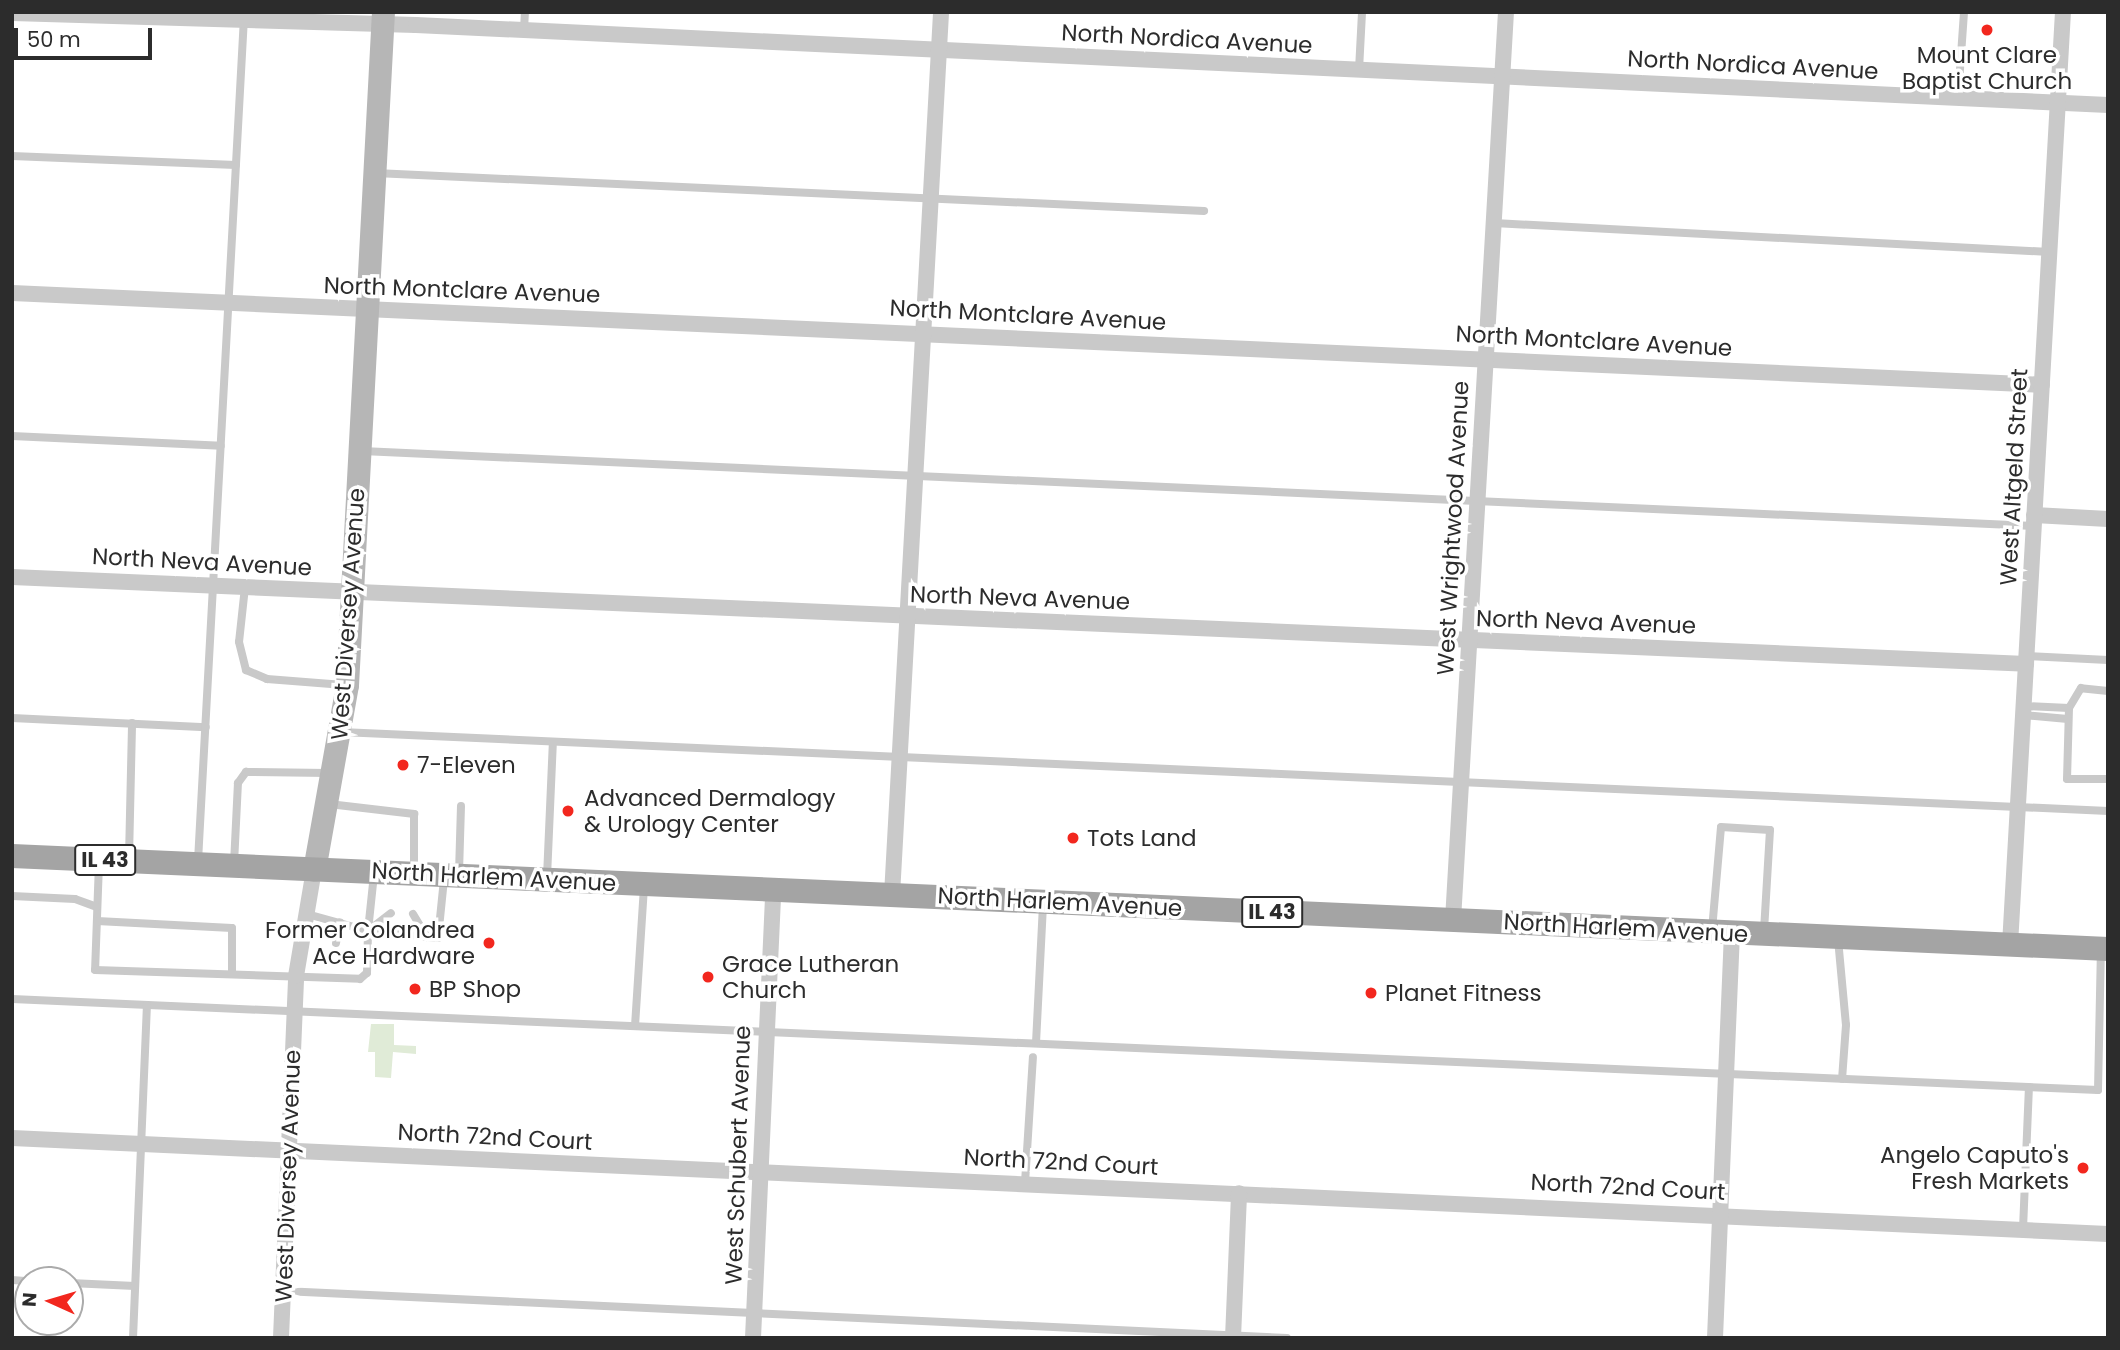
<!DOCTYPE html>
<style>
body{margin:0}
#map{position:relative;width:2120px;height:1350px;overflow:hidden;background:#fff;font-family:Poppins,sans-serif}
div>[style]{position:absolute}
[style*='--x']{left:calc(var(--x)*1px);top:calc(var(--y)*1px);width:calc(var(--w)*1px);rotate:calc(var(--a)*1deg)}
.green>*{inset:0;background:#e0ebd7}
.lane>*{height:8px;margin:-4px;padding:0 4px;transform-origin:4px;border-radius:4px;background:#c9c9c9}
.street>*{height:16px;margin:-8px;padding:0 8px;transform-origin:8px;border-radius:8px;background:#c9c9c9}
.secondary>*{height:23px;margin:-11.5px;padding:0 11.5px;transform-origin:11.5px;border-radius:11.5px;background:#b6b6b6}
.primary>*{height:24px;margin:-12px;padding:0 12px;transform-origin:12px;border-radius:12px;background:#a4a4a4}
.dots>*{width:19px;height:19px;translate:-50% -50%;box-sizing:border-box;border:4px solid #fff;border-radius:50%}
span{translate:-50% -50%;white-space:nowrap;text-align:center;line-height:1.15;-webkit-text-stroke:7px #fff;paint-order:stroke}
.shield-label span{padding:2px 5px;background:#fff;border:2px solid;border-radius:5px;-webkit-text-stroke-width:0}
.shield-label{font-size:21px;color:#2c2c2c;font-weight:700}
.street-label{font-size:23px;color:#2c2c2c}
.poi-label{font-size:23px;color:#2c2c2c}
.left{translate:0 -50%;text-align:left}
.right{translate:-100% -50%;text-align:right}
.frame{position:absolute;inset:0;border:14px solid #2c2c2c;pointer-events:none}
.north{position:absolute;left:14px;top:1266px;width:70px;height:70px;box-sizing:border-box;background:#fff;border:2px solid #ababab;border-radius:50%;rotate:274deg;font-size:19px;font-weight:700;line-height:28px;text-align:center;color:#2c2c2c}
.north::after{content:'';display:block;margin:auto;width:24px;height:32px;background:#f2271e;clip-path:polygon(50% 0,100% 100%,50% 72%,0 100%)}
.scale{position:absolute;left:14px;top:28px;width:138px;height:32px;box-sizing:border-box;border:4px solid #2c2c2c;border-top:0;padding-left:9px;font-size:21px;line-height:24px;white-space:nowrap;color:#2c2c2c;-webkit-text-stroke:5px #fff;paint-order:stroke}
</style>
<div id="map">
<div class="green">
<div style="clip-path:polygon(371px 1024px,394px 1024px,394px 1045px,416px 1046px,416px 1054px,393px 1052px,391px 1078px,375px 1077px,375px 1052px,368px 1052px)"></div>
</div>
<div class="lane">
<div style="--x:524;--y:30;--w:18;--a:-87"></div>
<div style="--x:1359;--y:70;--w:58;--a:-87"></div>
<div style="--x:1958;--y:98;--w:86;--a:-86"></div>
<div style="--x:12;--y:156;--w:224;--a:2.3"></div>
<div style="--x:375;--y:173;--w:830;--a:2.62"></div>
<div style="--x:1494;--y:223;--w:556;--a:2.99"></div>
<div style="--x:12;--y:436;--w:209;--a:2.7"></div>
<div style="--x:362;--y:451;--w:1674;--a:2.57"></div>
<div style="--x:245;--y:587;--w:55;--a:96.2"></div>
<div style="--x:239;--y:642;--w:29;--a:76"></div>
<div style="--x:246;--y:670;--w:23;--a:23"></div>
<div style="--x:267;--y:679;--w:77;--a:4.5"></div>
<div style="--x:2026;--y:656;--w:82;--a:2.8"></div>
<div style="--x:2108;--y:691;--w:27;--a:-174"></div>
<div style="--x:2081;--y:688;--w:23;--a:121"></div>
<div style="--x:2069;--y:708;--w:71;--a:91.6"></div>
<div style="--x:2067;--y:779;--w:41;--a:0"></div>
<div style="--x:2024;--y:706;--w:45;--a:2.5"></div>
<div style="--x:2023;--y:715;--w:45;--a:5.1"></div>
<div style="--x:12;--y:718;--w:194;--a:2.7"></div>
<div style="--x:341;--y:732;--w:1769;--a:2.56"></div>
<div style="--x:329;--y:804;--w:86;--a:6.7"></div>
<div style="--x:414;--y:814;--w:57;--a:90"></div>
<div style="--x:129;--y:858;--w:135;--a:-88.7"></div>
<div style="--x:198;--y:861;--w:844;--a:-86.88"></div>
<div style="--x:99;--y:863;--w:107;--a:92.1"></div>
<div style="--x:95;--y:970;--w:265;--a:1.9"></div>
<div style="--x:360;--y:979;--w:9;--a:-41"></div>
<div style="--x:367;--y:973;--w:42;--a:-88.6"></div>
<div style="--x:368;--y:931;--w:70;--a:5.7"></div>
<div style="--x:438;--y:938;--w:59;--a:-84.2"></div>
<div style="--x:234;--y:864;--w:81;--a:-87.2"></div>
<div style="--x:238;--y:783;--w:14;--a:-54"></div>
<div style="--x:246;--y:772;--w:82;--a:0.7"></div>
<div style="--x:459;--y:873;--w:67;--a:-88.3"></div>
<div style="--x:547;--y:877;--w:135;--a:-87.5"></div>
<div style="--x:12;--y:896;--w:63;--a:2.7"></div>
<div style="--x:75;--y:899;--w:23;--a:20"></div>
<div style="--x:307;--y:914;--w:63;--a:15.6"></div>
<div style="--x:413;--y:914;--w:27;--a:59"></div>
<div style="--x:97;--y:921;--w:135;--a:3"></div>
<div style="--x:232;--y:928;--w:46;--a:90"></div>
<div style="--x:1712;--y:930;--w:103;--a:-85"></div>
<div style="--x:1721;--y:827;--w:49;--a:3.5"></div>
<div style="--x:1770;--y:830;--w:101;--a:93.4"></div>
<div style="--x:368;--y:931;--w:57;--a:-84"></div>
<div style="--x:368;--y:931;--w:29;--a:-38"></div>
<div style="--x:1838;--y:939;--w:86;--a:84.7"></div>
<div style="--x:1846;--y:1025;--w:54;--a:94.2"></div>
<div style="--x:336;--y:943;--w:21;--a:-79"></div>
<div style="--x:12;--y:999;--w:2088;--a:2.5"></div>
<div style="--x:2098;--y:1090;--w:138;--a:-88.8"></div>
<div style="--x:635;--y:1026;--w:140;--a:-86.3"></div>
<div style="--x:1036;--y:1043;--w:140;--a:-87.1"></div>
<div style="--x:1025;--y:1183;--w:126;--a:-86.4"></div>
<div style="--x:2023;--y:1229;--w:142;--a:-87.6"></div>
<div style="--x:12;--y:1280;--w:16;--a:4"></div>
<div style="--x:70;--y:1283;--w:65;--a:2.6"></div>
<div style="--x:283;--y:1291;--w:1005;--a:2.68"></div>
<div style="--x:133;--y:1338;--w:333;--a:-87.6"></div>
</div>
<div class="street">
<div style="--x:12;--y:13;--w:404;--a:1.7"></div>
<div style="--x:416;--y:25;--w:1694;--a:2.71"></div>
<div style="--x:12;--y:293;--w:2032;--a:2.59"></div>
<div style="--x:2034;--y:515;--w:74;--a:3.1"></div>
<div style="--x:12;--y:577;--w:2016;--a:2.47"></div>
<div style="--x:892;--y:895;--w:884;--a:-86.82"></div>
<div style="--x:1453;--y:920;--w:910;--a:-86.66"></div>
<div style="--x:2010;--y:945;--w:935;--a:-86.75"></div>
<div style="--x:12;--y:1138;--w:2098;--a:2.62"></div>
<div style="--x:281;--y:1338;--w:362;--a:-87.6"></div>
<div style="--x:296;--y:976;--w:108;--a:-80.4"></div>
<div style="--x:753;--y:1338;--w:448;--a:-87.4"></div>
<div style="--x:1233;--y:1338;--w:145;--a:-87.6"></div>
<div style="--x:1715;--y:1338;--w:406;--a:-87.6"></div>
</div>
<div class="secondary">
<div style="--x:314;--y:870;--w:188;--a:-79.9"></div>
<div style="--x:347;--y:685;--w:674;--a:-86.94"></div>
</div>
<div class="primary">
<div style="--x:12;--y:856;--w:2098;--a:2.54"></div>
</div>
<div class="dots">
<div style="left:1987px;top:30px;background:#f2271e"></div>
<div style="left:403px;top:765px;background:#f2271e"></div>
<div style="left:568px;top:811px;background:#f2271e"></div>
<div style="left:1073px;top:838px;background:#f2271e"></div>
<div style="left:489px;top:943px;background:#f2271e"></div>
<div style="left:708px;top:977px;background:#f2271e"></div>
<div style="left:415px;top:989px;background:#f2271e"></div>
<div style="left:1371px;top:993px;background:#f2271e"></div>
<div style="left:2083px;top:1168px;background:#f2271e"></div>
</div>
<div class="shield-label">
<span style="left:105px;top:860px">IL 43</span>
<span style="left:1272px;top:912px">IL 43</span>
</div>
<div class="street-label">
<span style="left:1187px;top:39px;rotate:3deg">North Nordica Avenue</span>
<span style="left:1753px;top:65px;rotate:3deg">North Nordica Avenue</span>
<span style="left:462px;top:290px;rotate:2deg">North Montclare Avenue</span>
<span style="left:1028px;top:315px;rotate:3deg">North Montclare Avenue</span>
<span style="left:1594px;top:341px;rotate:3deg">North Montclare Avenue</span>
<span style="left:2014px;top:477px;rotate:-87deg">West Altgeld Street</span>
<span style="left:1453px;top:528px;rotate:-87deg">West Wrightwood Avenue</span>
<span style="left:202px;top:562px;rotate:3deg">North Neva Avenue</span>
<span style="left:1020px;top:598px;rotate:2deg">North Neva Avenue</span>
<span style="left:348px;top:614px;rotate:-86deg">West Diversey Avenue</span>
<span style="left:1586px;top:622px;rotate:2deg">North Neva Avenue</span>
<span style="left:494px;top:877px;rotate:3deg">North Harlem Avenue</span>
<span style="left:1060px;top:902px;rotate:3deg">North Harlem Avenue</span>
<span style="left:1626px;top:928px;rotate:3deg">North Harlem Avenue</span>
<span style="left:495px;top:1137px;rotate:3deg">North 72nd Court</span>
<span style="left:738px;top:1155px;rotate:-88deg">West Schubert Avenue</span>
<span style="left:1061px;top:1162px;rotate:3deg">North 72nd Court</span>
<span style="left:288px;top:1176px;rotate:-88deg">West Diversey Avenue</span>
<span style="left:1628px;top:1187px;rotate:3deg">North 72nd Court</span>
</div>
<div class="poi-label">
<span style="left:1987px;top:68px">Mount Clare<br>Baptist Church</span>
<span class="left" style="left:417px;top:765px">7-Eleven</span>
<span class="left" style="left:584px;top:811px">Advanced Dermalogy<br>&amp; Urology Center</span>
<span class="left" style="left:1087px;top:838px">Tots Land</span>
<span class="right" style="left:475px;top:943px">Former Colandrea<br>Ace Hardware</span>
<span class="left" style="left:722px;top:977px">Grace Lutheran<br>Church</span>
<span class="left" style="left:429px;top:989px">BP Shop</span>
<span class="left" style="left:1385px;top:993px">Planet Fitness</span>
<span class="right" style="left:2069px;top:1168px">Angelo Caputo's<br>Fresh Markets</span>
</div>
<div class="frame"></div>
<div class="north">N</div>
<div class="scale">50 m</div>
</div>
